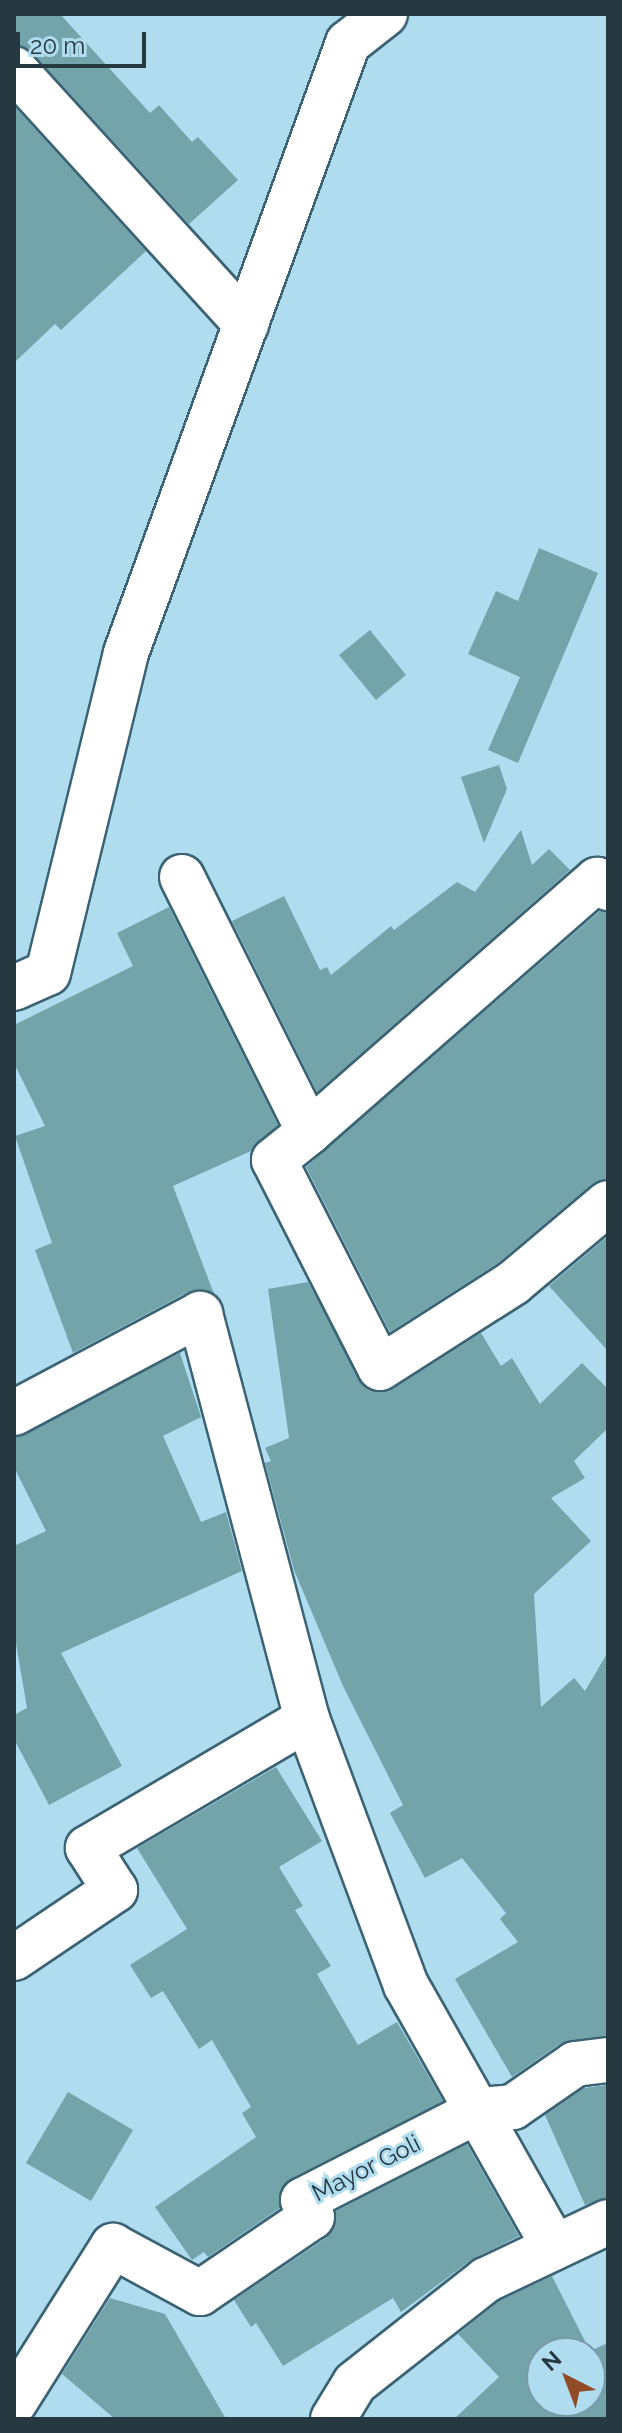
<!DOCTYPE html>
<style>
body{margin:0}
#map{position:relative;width:622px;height:2433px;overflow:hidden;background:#b0dcef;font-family:Raleway,sans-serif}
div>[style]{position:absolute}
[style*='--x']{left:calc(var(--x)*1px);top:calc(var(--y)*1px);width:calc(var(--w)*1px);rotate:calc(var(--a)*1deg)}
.building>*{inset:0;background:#73a4aa}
.roads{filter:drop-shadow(2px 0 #3b6374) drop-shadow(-2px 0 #3b6374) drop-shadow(0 2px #3b6374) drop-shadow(0 -2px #3b6374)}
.minor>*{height:44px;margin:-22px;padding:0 22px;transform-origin:22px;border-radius:22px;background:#fff}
span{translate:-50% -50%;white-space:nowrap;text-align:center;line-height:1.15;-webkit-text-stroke:6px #b0dcef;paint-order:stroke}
.street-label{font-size:24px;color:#273940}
.frame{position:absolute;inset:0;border:16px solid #273940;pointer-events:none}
.north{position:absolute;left:526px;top:2337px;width:80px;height:80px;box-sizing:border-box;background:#b0dcef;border:2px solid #799ba9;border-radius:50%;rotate:318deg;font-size:22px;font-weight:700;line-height:32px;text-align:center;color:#273940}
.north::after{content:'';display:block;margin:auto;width:28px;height:36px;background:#924b27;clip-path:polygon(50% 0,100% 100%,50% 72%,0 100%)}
.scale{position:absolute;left:16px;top:32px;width:130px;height:36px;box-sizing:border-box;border:4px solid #273940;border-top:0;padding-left:10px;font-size:24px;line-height:28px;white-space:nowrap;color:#273940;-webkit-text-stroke:6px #b0dcef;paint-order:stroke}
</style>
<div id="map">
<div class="building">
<div style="clip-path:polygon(14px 14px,60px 14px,150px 113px,159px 105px,192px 142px,198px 137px,238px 180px,189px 224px,32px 52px,14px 45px)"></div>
<div style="clip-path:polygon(14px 106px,146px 251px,61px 330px,55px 324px,14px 363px)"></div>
<div style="clip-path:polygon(539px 548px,598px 573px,518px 763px,488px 750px,520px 677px,468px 654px,496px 591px,518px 601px)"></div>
<div style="clip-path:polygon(370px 630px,406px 675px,376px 700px,339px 655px)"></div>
<div style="clip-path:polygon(499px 765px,507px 789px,484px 843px,461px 777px)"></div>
<div style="clip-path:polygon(521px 830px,532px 865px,549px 849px,570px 870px,317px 1092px,232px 921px,284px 896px,320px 970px,327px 967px,331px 975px,391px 926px,394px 930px,457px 882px,475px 892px)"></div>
<div style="clip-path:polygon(169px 907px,278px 1125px,251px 1151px,173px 1186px,214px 1294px,188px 1292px,73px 1353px,35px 1250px,52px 1243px,15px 1136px,45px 1126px,14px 1063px,14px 1025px,133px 966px,117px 933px)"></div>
<div style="clip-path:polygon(600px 911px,608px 913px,608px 1179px,592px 1184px,498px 1263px,390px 1332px,306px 1167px)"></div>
<div style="clip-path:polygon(608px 1236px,608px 1351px,549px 1286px)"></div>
<div style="clip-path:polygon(308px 1282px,368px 1390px,393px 1389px,481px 1333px,501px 1366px,512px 1358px,540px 1404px,582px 1363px,608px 1389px,608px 1428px,574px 1461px,585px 1478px,551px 1498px,591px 1541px,534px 1594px,541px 1707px,574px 1678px,585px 1691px,608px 1652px,608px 2036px,561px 2043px,512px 2077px,455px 1979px,518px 1942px,500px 1919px,506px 1913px,462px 1858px,425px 1878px,390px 1813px,403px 1805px,343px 1686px,294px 1570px,265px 1463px,271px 1461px,265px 1448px,289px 1438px,268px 1289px)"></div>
<div style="clip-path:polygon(180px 1353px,201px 1417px,163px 1436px,201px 1522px,226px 1512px,242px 1571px,61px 1653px,122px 1766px,49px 1805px,14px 1739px,14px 1715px,27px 1708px,14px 1632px,14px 1546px,46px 1531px,14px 1467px,14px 1438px)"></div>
<div style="clip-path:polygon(276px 1767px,322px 1841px,279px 1867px,303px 1906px,295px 1910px,331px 1966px,317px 1974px,358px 2045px,397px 2022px,443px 2101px,292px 2178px,282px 2187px,280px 2208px,208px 2257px,204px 2252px,192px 2260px,155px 2207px,256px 2137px,242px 2113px,251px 2107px,212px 2040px,199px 2049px,163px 1991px,151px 1998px,130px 1965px,187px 1929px,137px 1848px)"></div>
<div style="clip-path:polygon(608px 2085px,608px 2197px,585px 2205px,545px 2115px,584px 2088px)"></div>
<div style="clip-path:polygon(68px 2092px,133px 2130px,91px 2201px,26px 2163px)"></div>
<div style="clip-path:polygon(467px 2144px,519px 2236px,471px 2260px,401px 2312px,393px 2298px,283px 2366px,256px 2323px,251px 2327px,234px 2300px,326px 2238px,334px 2228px,336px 2211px)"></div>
<div style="clip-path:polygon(evenodd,552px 2276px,590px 2351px,608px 2343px,608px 2419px,454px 2419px,499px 2377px,458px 2334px,499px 2301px,552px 2276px,542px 2353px,590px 2353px,590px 2401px,542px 2401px,542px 2353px)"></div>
<div style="clip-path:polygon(110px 2298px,165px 2314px,226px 2419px,115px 2419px,62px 2374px)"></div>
</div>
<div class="roads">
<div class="minor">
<div style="--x:14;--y:69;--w:345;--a:47.7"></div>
<div style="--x:182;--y:877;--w:285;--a:63.5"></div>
<div style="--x:309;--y:1132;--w:45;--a:141.3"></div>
<div style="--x:274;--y:1160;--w:233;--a:63"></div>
<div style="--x:380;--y:1368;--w:158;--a:-32.6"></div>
<div style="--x:513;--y:1283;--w:124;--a:-40.1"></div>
<div style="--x:14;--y:988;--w:37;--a:-24"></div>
<div style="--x:48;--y:973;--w:329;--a:-76.3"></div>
<div style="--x:126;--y:653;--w:649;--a:-70"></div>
<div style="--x:348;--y:43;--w:47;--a:-38.1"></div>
<div style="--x:309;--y:1132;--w:383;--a:-41.2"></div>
<div style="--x:597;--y:880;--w:14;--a:36"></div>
<div style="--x:14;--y:1413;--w:211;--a:-28"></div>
<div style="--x:200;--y:1314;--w:419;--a:75.2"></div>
<div style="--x:307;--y:1719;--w:284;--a:69.6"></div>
<div style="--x:406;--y:1985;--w:301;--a:60.5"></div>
<div style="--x:14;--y:1958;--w:122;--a:-34"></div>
<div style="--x:115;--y:1890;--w:50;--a:-122.7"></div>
<div style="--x:88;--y:1848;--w:254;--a:-30.5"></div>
<div style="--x:14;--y:2403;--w:186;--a:-57.8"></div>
<div style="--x:113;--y:2246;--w:99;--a:28.4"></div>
<div style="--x:200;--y:2293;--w:135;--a:-34.2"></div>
<div style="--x:312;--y:2217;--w:19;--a:-118"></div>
<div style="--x:303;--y:2200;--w:199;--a:-27"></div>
<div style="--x:480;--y:2110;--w:33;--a:-5"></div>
<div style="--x:513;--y:2107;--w:75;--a:-34.7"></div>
<div style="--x:575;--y:2064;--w:33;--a:-7"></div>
<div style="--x:333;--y:2419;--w:42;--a:-58.6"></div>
<div style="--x:355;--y:2383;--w:167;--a:-38.2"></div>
<div style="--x:486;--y:2280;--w:135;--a:-25.4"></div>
</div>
</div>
<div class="street-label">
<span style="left:366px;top:2168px;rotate:-27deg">Mayor Goli</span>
</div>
<div class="frame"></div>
<div class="north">N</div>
<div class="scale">20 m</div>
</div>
